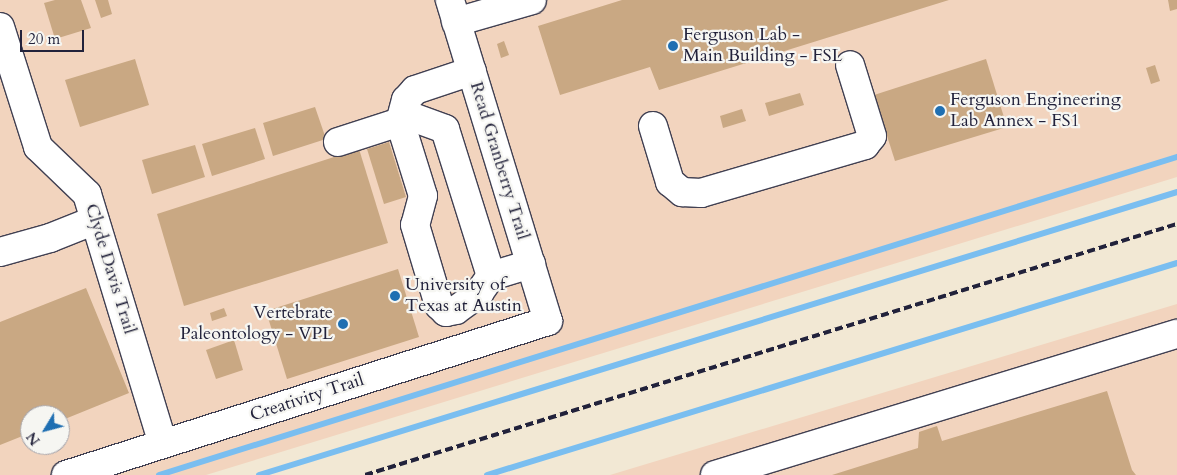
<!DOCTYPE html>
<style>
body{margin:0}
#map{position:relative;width:1177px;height:475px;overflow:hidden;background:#f2e8d4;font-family:Cardo,serif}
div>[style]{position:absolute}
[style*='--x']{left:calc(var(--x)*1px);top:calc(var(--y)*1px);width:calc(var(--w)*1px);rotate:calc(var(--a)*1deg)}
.built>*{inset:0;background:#f2d4be}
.stream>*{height:6px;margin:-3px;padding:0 3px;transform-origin:3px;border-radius:3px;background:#7abef0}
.building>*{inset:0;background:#c9a883}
.roads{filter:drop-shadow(1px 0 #414052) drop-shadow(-1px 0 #414052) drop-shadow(0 1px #414052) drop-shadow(0 -1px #414052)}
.minor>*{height:28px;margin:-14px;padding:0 14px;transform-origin:14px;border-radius:14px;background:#fff}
.rail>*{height:4px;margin-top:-2px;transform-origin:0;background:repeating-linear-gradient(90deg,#22223b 0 8px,transparent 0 12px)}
.dots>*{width:14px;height:14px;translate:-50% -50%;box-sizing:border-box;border:2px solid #f6f6f2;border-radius:50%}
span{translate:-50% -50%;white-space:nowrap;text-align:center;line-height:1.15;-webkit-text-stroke:4.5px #f6f6f2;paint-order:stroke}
.poi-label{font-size:18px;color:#22223b}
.left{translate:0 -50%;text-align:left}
.right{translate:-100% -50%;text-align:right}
.street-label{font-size:18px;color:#22223b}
.north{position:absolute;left:20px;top:405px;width:50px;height:50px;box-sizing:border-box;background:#f6f6f2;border:1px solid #a1a1a9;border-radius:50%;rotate:233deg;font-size:14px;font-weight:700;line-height:20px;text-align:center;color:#22223b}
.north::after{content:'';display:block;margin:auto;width:18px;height:22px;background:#1f6fb2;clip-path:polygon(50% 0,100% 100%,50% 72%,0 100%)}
.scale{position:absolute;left:20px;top:30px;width:64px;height:22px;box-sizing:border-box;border:2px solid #22223b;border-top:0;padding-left:6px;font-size:15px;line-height:18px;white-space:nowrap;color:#22223b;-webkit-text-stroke:4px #f6f6f2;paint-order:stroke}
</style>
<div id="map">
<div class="built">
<div style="clip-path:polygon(evenodd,0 0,1177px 0,1177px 177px,206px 475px,0 475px,0 0,30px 415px,60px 415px,60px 445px,30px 445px,30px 415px)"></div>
<div style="clip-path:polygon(1177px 304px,1177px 475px,610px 475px)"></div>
</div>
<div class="stream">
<div style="--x:159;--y:475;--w:1067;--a:-17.35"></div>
<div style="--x:259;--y:475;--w:961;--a:-17.13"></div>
<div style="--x:487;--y:475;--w:722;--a:-17.08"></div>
</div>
<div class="building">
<div style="clip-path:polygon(55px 0,81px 0,91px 28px,55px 39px,44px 3px)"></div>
<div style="clip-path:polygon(95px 0,108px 0,112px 14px,101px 18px)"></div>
<div style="clip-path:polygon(622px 0,949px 0,659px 90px,650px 67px,560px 95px,538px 26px)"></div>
<div style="clip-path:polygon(1168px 0,1177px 0,1177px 9px,1170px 11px)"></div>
<div style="clip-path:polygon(504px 41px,509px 55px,501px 58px,497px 44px)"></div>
<div style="clip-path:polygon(135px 59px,149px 105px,80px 127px,65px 80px)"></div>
<div style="clip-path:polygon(986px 59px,1007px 127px,895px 161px,874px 95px)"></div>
<div style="clip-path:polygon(1155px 65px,1160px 81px,1151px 84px,1146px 68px)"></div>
<div style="clip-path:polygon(800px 93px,804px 105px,769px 116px,765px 103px)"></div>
<div style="clip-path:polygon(315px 107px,326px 139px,273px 156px,263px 123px)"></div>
<div style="clip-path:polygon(742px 109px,746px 121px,723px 128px,720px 116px)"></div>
<div style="clip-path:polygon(255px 128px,265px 159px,212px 176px,202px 144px)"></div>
<div style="clip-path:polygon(389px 142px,406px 197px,384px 204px,367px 149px)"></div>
<div style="clip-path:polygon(195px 145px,205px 177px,152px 194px,142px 160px)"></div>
<div style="clip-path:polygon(359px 149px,388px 243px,184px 306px,157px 214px)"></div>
<div style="clip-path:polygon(398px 269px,419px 337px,287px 379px,266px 311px)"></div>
<div style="clip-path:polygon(86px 288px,129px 393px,60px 421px,60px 415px,30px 415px,30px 433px,0 445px,0 322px)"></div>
<div style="clip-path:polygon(224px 308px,227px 316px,212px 321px,210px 313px)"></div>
<div style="clip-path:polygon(234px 340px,243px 370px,216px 379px,206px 350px)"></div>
<div style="clip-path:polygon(1107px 391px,1132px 470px,1136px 475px,832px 475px,918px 448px,919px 432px,937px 426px,942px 441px)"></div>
</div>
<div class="roads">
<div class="minor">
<div style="--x:456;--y:22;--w:79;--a:-16.1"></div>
<div style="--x:0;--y:27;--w:126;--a:72.4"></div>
<div style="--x:38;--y:147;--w:68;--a:43.8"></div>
<div style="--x:87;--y:194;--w:261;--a:73.1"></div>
<div style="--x:653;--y:126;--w:59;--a:73.1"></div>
<div style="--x:670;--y:182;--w:16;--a:40"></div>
<div style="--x:682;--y:192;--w:19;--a:3"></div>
<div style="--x:701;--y:193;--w:171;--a:-16.3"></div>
<div style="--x:865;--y:145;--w:11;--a:-52"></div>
<div style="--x:872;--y:136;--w:74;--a:-107.2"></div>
<div style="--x:338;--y:142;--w:65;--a:-17.9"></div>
<div style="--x:400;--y:122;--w:23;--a:-75"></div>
<div style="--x:406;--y:100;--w:13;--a:-48"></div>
<div style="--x:415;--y:90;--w:60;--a:-18.4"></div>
<div style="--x:0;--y:252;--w:52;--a:-15.6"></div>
<div style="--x:50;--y:238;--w:48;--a:-21.8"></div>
<div style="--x:491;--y:276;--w:154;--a:-107.4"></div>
<div style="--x:445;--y:129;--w:35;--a:-160"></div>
<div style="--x:412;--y:117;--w:13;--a:157"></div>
<div style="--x:400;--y:122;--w:77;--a:72.7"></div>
<div style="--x:423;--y:196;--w:30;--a:105"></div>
<div style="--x:415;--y:225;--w:84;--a:73.3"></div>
<div style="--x:439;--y:305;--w:10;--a:45"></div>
<div style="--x:446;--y:312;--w:10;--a:-11"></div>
<div style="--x:456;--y:310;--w:29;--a:-36"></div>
<div style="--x:479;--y:293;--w:21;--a:-55"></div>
<div style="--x:491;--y:276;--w:42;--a:-16.7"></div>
<div style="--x:66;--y:475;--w:506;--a:-17.72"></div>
<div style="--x:548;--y:321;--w:336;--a:-107"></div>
<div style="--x:715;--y:475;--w:483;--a:-17"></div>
</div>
</div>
<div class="rail">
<div style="--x:365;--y:475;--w:850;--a:-17.18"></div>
</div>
<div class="dots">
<div style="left:673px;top:46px;background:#1f6fb2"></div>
<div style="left:940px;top:111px;background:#1f6fb2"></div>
<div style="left:395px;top:296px;background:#1f6fb2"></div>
<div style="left:343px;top:324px;background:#1f6fb2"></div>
</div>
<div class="poi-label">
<span class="left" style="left:683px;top:46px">Ferguson Lab -<br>Main Building - FSL</span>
<span class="left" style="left:950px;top:111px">Ferguson Engineering<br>Lab Annex - FS1</span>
<span class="left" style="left:405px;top:296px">University of<br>Texas at Austin</span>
<span class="right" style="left:333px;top:324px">Vertebrate<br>Paleontology - VPL</span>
</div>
<div class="street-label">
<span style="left:499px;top:161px;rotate:73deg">Read Granberry Trail</span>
<span style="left:110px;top:269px;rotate:73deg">Clyde Davis Trail</span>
<span style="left:307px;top:398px;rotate:-18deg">Creativity Trail</span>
</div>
<div class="north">N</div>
<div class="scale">20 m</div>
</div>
